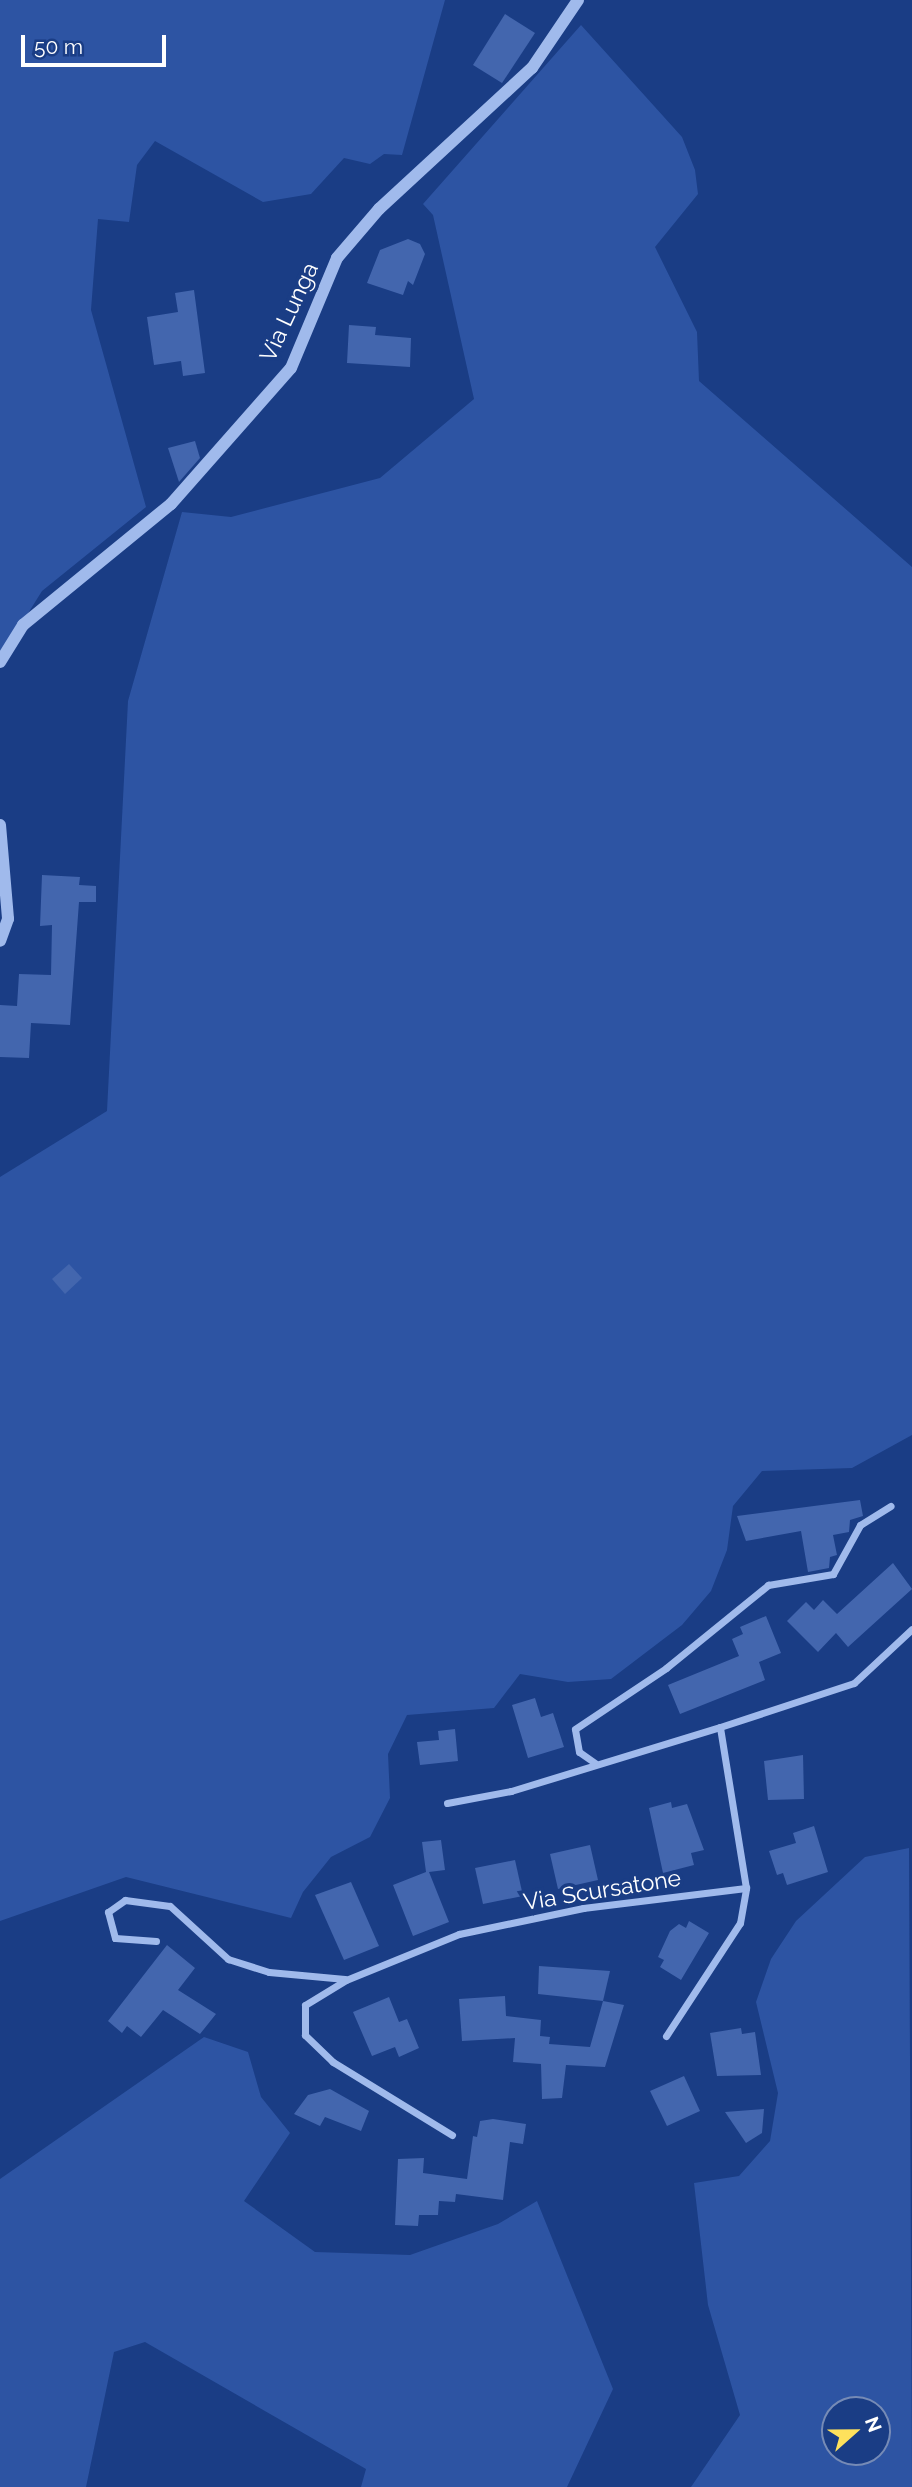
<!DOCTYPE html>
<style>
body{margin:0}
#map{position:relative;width:912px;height:2487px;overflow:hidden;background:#1a3d85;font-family:Raleway,sans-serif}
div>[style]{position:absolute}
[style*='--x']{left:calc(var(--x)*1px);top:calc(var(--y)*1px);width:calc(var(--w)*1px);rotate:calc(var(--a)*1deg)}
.green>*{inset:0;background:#2d54a3}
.building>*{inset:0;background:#4366ae}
.minor>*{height:7px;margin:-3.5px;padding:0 3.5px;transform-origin:3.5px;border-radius:3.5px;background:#a0baec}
.tertiary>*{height:12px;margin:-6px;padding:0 6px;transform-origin:6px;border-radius:6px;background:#a0baec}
span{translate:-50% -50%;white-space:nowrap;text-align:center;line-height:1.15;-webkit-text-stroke:7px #1a3d85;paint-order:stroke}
.street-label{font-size:23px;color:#fff}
.north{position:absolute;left:821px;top:2396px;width:70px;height:70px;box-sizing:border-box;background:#1a3d85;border:2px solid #768bb6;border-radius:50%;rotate:69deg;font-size:19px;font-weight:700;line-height:28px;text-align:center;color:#fff}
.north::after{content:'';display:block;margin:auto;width:24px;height:32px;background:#fee15c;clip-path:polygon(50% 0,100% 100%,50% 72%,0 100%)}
.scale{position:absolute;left:21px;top:35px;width:145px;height:32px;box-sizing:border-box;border:4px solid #fff;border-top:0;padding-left:9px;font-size:21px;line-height:24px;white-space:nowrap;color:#fff;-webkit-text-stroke:5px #1a3d85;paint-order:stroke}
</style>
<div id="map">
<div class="green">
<div style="clip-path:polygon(0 0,445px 0,402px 155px,384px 154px,370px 164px,344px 158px,311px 194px,263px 202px,155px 141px,137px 165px,129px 222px,98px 219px,91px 310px,146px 507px,42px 591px,0 658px)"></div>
<div style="clip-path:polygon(581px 25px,682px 137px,695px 170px,698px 194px,655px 247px,697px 332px,699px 381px,912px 567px,912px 1435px,852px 1468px,762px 1471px,733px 1506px,727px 1550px,711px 1591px,682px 1625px,611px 1679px,568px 1682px,520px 1674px,494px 1708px,407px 1715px,388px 1754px,390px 1798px,370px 1837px,331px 1857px,303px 1892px,291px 1918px,126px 1877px,0 1921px,0 1177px,107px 1111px,128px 701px,182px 512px,231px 517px,380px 478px,474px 399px,433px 215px,423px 204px)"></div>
<div style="clip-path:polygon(evenodd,909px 1848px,912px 2487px,691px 2487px,740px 2415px,708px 2305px,694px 2183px,739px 2176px,770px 2141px,778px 2093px,756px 2002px,771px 1959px,796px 1921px,865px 1857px,909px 1848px,835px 2410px,877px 2410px,877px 2452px,835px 2452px,835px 2410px)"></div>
<div style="clip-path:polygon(204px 2037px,248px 2052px,261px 2097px,290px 2133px,244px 2201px,315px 2252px,410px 2255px,498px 2224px,537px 2201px,613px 2389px,567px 2487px,361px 2487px,366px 2469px,145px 2342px,114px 2352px,86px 2487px,0 2487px,0 2179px)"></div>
</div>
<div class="building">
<div style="clip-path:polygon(505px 14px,535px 33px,502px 83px,473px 65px)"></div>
<div style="clip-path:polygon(408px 239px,420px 244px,425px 254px,413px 285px,408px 281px,403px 295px,367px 283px,380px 250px)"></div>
<div style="clip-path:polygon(194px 290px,205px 373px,183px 376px,181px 361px,154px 365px,147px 317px,178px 312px,175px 293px)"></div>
<div style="clip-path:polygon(349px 325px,376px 327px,375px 335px,411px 338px,410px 367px,347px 363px)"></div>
<div style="clip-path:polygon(195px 441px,200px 458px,179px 482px,168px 448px)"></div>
<div style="clip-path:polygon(42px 875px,80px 877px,79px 885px,96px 886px,96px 902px,79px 902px,70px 1025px,31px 1023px,29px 1058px,0 1057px,0 1005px,17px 1006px,19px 974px,51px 975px,52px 925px,40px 926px)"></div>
<div style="clip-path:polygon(69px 1264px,82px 1278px,65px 1294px,52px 1279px)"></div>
<div style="clip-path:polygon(860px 1500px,863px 1516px,850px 1520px,849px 1532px,833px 1535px,837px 1555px,830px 1557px,829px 1568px,808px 1572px,801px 1531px,746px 1541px,737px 1516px)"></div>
<div style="clip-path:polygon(893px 1563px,912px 1589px,848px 1647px,836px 1633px,818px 1652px,787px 1621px,806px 1602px,814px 1610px,823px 1600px,837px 1614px)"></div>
<div style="clip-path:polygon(766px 1616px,781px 1653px,759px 1662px,765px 1680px,680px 1714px,668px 1685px,739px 1656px,732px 1639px,743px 1634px,740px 1627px)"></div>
<div style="clip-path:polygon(535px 1698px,541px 1717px,553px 1713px,564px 1747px,528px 1758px,512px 1705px)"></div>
<div style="clip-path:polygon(455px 1729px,458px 1761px,420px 1765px,417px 1742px,439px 1740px,438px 1731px)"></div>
<div style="clip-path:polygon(803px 1755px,804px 1799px,768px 1800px,764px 1761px)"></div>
<div style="clip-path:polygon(671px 1802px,672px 1808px,687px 1804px,704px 1850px,691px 1853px,694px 1865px,663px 1873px,649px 1808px)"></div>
<div style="clip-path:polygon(814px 1826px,828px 1872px,787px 1885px,783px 1873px,777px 1875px,769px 1851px,796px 1843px,793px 1833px)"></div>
<div style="clip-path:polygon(441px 1840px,445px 1870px,429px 1872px,449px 1922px,413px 1936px,393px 1885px,426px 1872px,422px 1842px)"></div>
<div style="clip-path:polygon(590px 1845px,598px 1880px,558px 1889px,550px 1854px)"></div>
<div style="clip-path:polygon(515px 1860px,523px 1896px,483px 1904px,475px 1868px)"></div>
<div style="clip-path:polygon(351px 1882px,379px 1946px,344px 1960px,315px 1895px)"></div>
<div style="clip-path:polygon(689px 1921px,709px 1933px,681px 1980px,660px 1967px,664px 1960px,658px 1957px,670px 1931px,679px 1924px,686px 1928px)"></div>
<div style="clip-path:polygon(167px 1945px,195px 1968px,178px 1990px,216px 2014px,200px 2034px,163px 2010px,141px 2037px,127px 2026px,122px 2033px,108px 2021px)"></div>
<div style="clip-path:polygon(539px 1966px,610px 1971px,603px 2001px,538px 1994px)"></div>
<div style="clip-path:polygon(505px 1996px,506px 2016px,541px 2020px,540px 2036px,550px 2037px,549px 2044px,590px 2047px,603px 2001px,624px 2005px,605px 2067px,566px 2065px,562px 2098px,542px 2099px,541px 2064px,513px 2062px,515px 2038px,462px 2041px,459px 1999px)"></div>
<div style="clip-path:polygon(389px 1997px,399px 2022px,407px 2019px,419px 2048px,399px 2057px,395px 2047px,372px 2056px,353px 2012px)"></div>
<div style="clip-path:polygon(741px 2028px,742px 2034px,755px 2032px,761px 2075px,717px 2076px,710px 2033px)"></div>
<div style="clip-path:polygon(684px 2076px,700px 2111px,667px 2126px,650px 2091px)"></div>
<div style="clip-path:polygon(330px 2089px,369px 2111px,361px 2131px,325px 2117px,320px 2126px,294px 2114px,308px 2095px)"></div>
<div style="clip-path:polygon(764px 2109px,762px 2133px,746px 2143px,725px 2112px)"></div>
<div style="clip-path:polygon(493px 2119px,526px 2124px,523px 2144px,510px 2142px,503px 2200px,456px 2194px,455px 2202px,439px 2201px,438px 2215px,419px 2215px,418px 2226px,395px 2225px,398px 2159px,424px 2158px,423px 2173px,467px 2179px,473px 2136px,477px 2137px,480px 2121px)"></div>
</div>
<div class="minor">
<div style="--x:595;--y:1763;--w:19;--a:-145"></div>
<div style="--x:579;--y:1752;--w:23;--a:-100"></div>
<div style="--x:575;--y:1729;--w:110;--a:-33.8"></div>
<div style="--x:666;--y:1668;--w:132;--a:-39.1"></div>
<div style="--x:768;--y:1585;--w:66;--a:-9.6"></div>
<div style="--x:833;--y:1574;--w:56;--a:-61.1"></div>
<div style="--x:860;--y:1525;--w:36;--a:-32"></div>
<div style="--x:447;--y:1803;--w:65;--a:-10.6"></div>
<div style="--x:511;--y:1791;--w:219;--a:-17"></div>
<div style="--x:156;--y:1941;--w:41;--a:-175.8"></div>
<div style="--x:115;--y:1938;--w:27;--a:-105"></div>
<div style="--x:108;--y:1912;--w:21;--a:-35"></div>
<div style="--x:125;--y:1900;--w:45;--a:7.6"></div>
<div style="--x:170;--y:1906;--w:79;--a:42.4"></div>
<div style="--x:228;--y:1959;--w:43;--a:17.6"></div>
<div style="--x:269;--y:1972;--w:76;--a:5.3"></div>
<div style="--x:666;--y:2036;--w:135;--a:-56.8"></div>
<div style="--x:740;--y:1923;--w:36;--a:-80"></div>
<div style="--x:452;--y:2135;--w:140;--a:-148.5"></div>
<div style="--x:333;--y:2062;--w:39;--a:-136"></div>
<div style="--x:305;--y:2035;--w:30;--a:-90"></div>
<div style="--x:305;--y:2005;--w:48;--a:-31.4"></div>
<div style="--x:346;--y:1980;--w:122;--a:-22.2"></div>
<div style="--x:459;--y:1934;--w:127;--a:-11.8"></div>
<div style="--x:583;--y:1908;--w:164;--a:-7"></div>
<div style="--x:746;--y:1888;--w:163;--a:-99.2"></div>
<div style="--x:720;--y:1727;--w:141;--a:-18.2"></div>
<div style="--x:854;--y:1683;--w:79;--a:-43"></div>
</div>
<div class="tertiary">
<div style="--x:0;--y:662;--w:44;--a:-58.1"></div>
<div style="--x:23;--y:625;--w:191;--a:-39.3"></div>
<div style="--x:171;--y:504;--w:181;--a:-48.6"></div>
<div style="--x:291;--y:368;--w:119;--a:-67.3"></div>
<div style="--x:337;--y:258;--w:65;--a:-49.4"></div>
<div style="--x:379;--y:209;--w:208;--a:-42.7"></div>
<div style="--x:532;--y:68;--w:82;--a:-55.9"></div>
<div style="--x:0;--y:825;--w:94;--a:85.1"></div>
<div style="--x:8;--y:919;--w:23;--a:110"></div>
</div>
<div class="street-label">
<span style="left:289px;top:312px;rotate:-65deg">Via Lunga</span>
<span style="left:602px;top:1890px;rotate:-9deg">Via Scursatone</span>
</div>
<div class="north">N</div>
<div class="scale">50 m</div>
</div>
